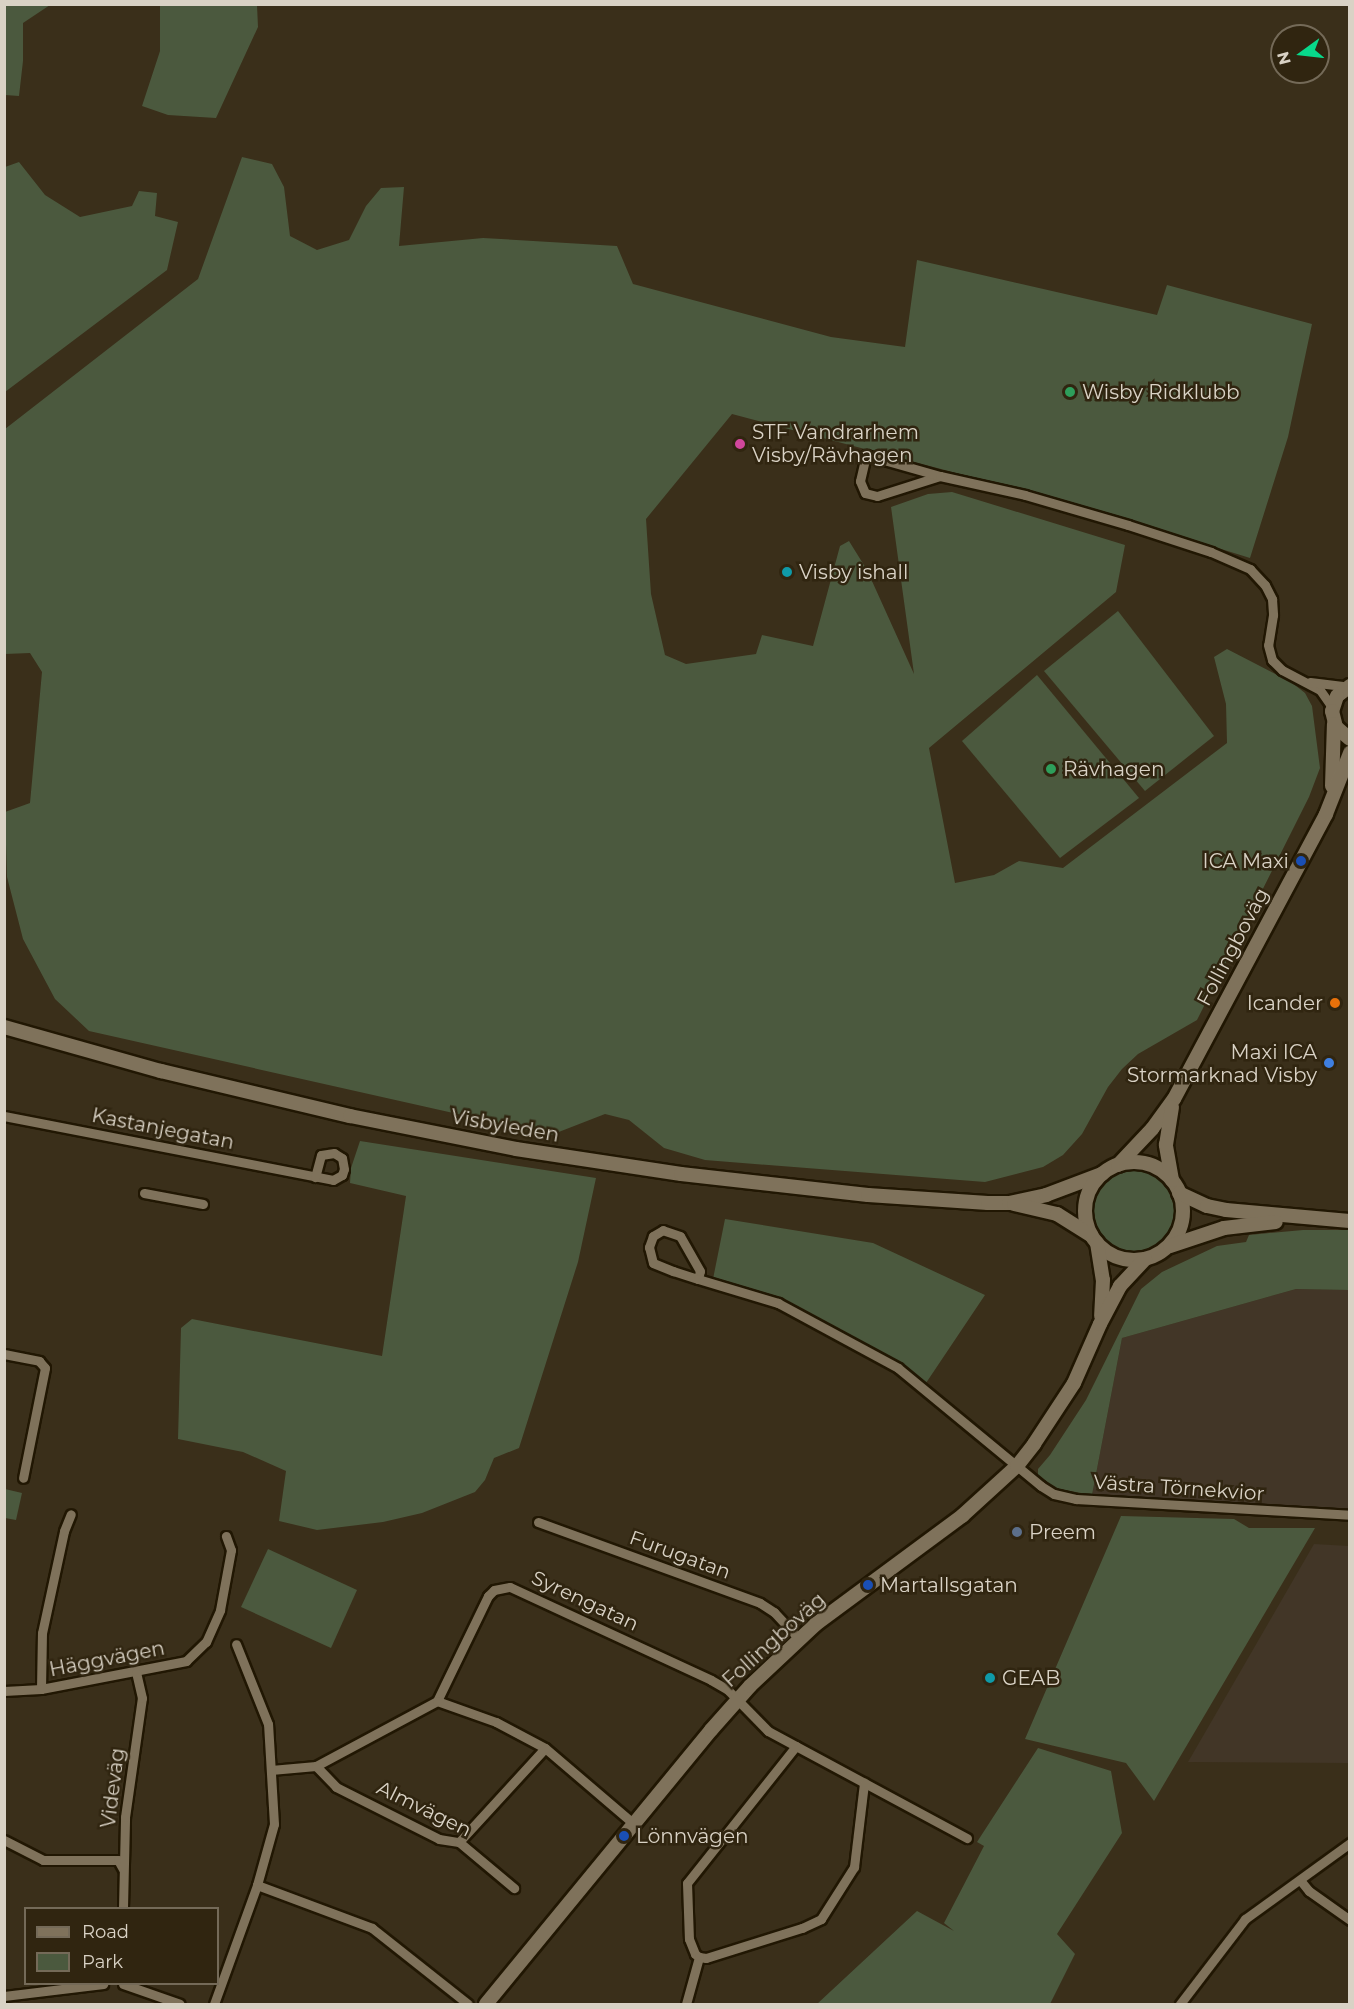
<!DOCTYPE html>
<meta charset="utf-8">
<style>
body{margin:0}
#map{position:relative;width:1354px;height:2009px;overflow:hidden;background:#3a2f1a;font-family:Montserrat,sans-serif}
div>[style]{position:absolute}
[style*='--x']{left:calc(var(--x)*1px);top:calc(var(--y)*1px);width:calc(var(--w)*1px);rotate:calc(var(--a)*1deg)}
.industrial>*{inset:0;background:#423627}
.green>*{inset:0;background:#4b593e}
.round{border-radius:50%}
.roads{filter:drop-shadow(2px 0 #211703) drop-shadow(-2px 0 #211703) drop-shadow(0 2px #211703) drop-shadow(0 -2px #211703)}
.street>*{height:9px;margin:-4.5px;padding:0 4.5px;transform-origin:4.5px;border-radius:4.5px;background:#7f725b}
.secondary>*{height:14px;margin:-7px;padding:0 7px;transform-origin:7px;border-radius:7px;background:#7f725b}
.secondary>.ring{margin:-7px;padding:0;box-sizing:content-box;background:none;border:14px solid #7f725b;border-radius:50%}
.dots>*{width:16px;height:16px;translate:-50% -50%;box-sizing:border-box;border:3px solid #302510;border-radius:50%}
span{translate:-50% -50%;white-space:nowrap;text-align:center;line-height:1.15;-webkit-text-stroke:5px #302510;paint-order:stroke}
.poi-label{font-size:20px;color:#d9d2c5}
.left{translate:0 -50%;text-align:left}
.right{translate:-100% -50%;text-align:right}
.street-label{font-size:20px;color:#d9d2c5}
.frame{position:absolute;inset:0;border:6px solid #d9d2c5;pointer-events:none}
.legend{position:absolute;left:24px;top:1907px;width:195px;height:78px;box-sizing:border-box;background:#302510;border:2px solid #746a58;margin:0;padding:8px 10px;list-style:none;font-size:18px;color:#d9d2c5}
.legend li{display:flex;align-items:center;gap:12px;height:30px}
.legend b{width:30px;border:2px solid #746a58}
.north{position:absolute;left:1270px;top:24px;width:60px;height:60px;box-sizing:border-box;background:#302510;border:2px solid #746a58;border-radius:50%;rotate:255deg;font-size:16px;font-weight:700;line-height:24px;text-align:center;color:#d9d2c5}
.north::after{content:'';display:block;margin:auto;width:21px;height:27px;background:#08d98b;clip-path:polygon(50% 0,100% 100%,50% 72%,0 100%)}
</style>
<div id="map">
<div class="industrial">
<div style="clip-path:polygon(1296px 1289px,1349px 1290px,1349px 1509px,1266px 1508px,1092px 1495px,1122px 1338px)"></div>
<div style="clip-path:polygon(1314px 1544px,1349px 1546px,1349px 1763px,1188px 1762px)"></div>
</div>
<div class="green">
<div style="clip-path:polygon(4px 5px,50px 5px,23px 23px,23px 61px,19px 96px,5px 95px)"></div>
<div style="clip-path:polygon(160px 5px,257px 5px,258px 27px,216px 118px,168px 115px,142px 106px,160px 51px)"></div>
<div style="clip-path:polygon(242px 157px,272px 164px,284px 187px,290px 236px,317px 250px,349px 240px,366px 206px,381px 188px,404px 187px,399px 246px,483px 238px,617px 246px,633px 284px,831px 337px,905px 347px,917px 260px,1157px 315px,1167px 285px,1312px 324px,1288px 437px,1250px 558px,1086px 507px,732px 414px,646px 519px,651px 594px,665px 655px,686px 664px,756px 654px,762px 635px,813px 646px,840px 546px,849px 541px,867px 570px,914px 674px,891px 507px,928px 494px,952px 492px,1125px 545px,1116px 592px,929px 748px,955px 883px,994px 875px,1019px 861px,1063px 868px,1227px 743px,1226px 704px,1214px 657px,1227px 649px,1291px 682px,1305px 693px,1312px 706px,1320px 768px,1309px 797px,1197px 1020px,1138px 1054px,1122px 1069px,1108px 1087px,1082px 1134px,1063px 1155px,1043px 1167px,985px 1182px,705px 1160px,664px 1148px,629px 1120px,605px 1114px,551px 1135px,89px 1031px,55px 999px,23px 939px,7px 877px,5px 812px,30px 803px,42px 672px,30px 653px,5px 654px,5px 429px,198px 279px)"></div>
<div style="clip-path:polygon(19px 162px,45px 195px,80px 217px,132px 206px,139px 191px,157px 193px,155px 216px,178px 222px,167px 270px,5px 392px,5px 167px)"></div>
<div style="clip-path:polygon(1118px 611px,1214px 736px,1145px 791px,1044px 671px)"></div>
<div style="clip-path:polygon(1037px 675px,1139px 798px,1060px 858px,962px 741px)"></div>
<div style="clip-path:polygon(360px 1141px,596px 1178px,578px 1262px,519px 1448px,494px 1458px,485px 1480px,475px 1492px,422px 1513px,383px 1522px,317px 1530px,279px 1521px,286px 1471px,243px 1452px,178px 1439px,181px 1328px,192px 1319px,382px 1356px,406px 1196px,350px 1183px,351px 1168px)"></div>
<div class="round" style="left:1092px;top:1169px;width:84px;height:84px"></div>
<div style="clip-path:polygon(725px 1219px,873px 1243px,985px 1295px,926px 1383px,913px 1372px,776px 1298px,713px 1279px)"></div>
<div style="clip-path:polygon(1303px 1230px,1349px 1230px,1349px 1290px,1296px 1289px,1122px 1338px,1092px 1495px,1054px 1488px,1044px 1482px,1038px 1475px,1038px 1469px,1050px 1455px,1086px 1400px,1141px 1289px,1162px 1272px,1217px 1246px,1246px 1242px,1249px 1235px)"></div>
<div style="clip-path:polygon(5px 1489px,22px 1493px,16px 1520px,5px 1518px)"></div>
<div style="clip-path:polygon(1121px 1516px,1234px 1519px,1249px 1528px,1315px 1528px,1154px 1801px,1126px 1763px,1025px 1739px)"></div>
<div style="clip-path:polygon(268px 1549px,357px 1590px,331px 1648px,241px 1607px)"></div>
<div style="clip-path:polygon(1038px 1748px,1111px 1771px,1122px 1833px,1057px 1934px,1075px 1954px,1050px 2004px,817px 2004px,917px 1911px,954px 1931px,944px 1923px,984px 1846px,977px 1842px)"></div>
</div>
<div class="roads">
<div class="street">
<div style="--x:940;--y:476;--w:66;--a:162.4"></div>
<div style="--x:877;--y:496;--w:12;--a:-166"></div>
<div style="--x:865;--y:493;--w:13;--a:-113"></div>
<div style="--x:860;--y:481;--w:27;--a:-77"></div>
<div style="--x:866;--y:455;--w:77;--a:15.8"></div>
<div style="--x:940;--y:476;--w:87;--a:12.6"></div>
<div style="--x:1025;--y:495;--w:107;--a:16.2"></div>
<div style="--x:1128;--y:525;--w:87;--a:18"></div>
<div style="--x:1211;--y:552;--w:43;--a:23.6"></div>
<div style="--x:1250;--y:569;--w:22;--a:47"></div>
<div style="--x:1265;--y:585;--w:16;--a:63"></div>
<div style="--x:1272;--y:599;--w:16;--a:86"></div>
<div style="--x:1273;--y:615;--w:30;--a:99"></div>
<div style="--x:1268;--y:645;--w:16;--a:75"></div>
<div style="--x:1272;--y:660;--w:14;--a:45"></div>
<div style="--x:1282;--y:670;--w:43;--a:27.8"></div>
<div style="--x:1320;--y:690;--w:21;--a:55"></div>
<div style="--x:1310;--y:682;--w:39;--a:7"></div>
<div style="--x:4;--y:1116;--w:335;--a:11"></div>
<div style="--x:333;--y:1180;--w:10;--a:-29"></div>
<div style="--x:342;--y:1175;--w:6;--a:-72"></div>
<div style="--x:344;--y:1169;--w:11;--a:-100"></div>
<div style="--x:342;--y:1158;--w:9;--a:-148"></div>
<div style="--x:334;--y:1153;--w:13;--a:171"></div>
<div style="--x:321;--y:1155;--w:23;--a:105"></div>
<div style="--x:144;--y:1193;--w:60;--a:10.6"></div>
<div style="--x:698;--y:1279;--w:8;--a:-76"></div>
<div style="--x:700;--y:1271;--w:40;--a:-119.7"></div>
<div style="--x:680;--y:1236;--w:18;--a:-161"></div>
<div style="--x:663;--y:1230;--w:12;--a:149"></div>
<div style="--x:653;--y:1236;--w:12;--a:110"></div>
<div style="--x:649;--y:1247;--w:16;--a:76"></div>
<div style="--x:653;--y:1263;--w:22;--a:22"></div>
<div style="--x:673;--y:1271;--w:26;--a:18"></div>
<div style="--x:698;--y:1279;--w:84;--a:16.7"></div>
<div style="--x:778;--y:1303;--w:136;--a:28.4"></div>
<div style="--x:898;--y:1368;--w:185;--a:39.5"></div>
<div style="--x:1041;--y:1486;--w:15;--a:32"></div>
<div style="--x:1054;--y:1494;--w:23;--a:13"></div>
<div style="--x:1076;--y:1499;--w:274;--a:3.3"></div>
<div style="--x:4;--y:1354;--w:36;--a:11"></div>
<div style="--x:39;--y:1361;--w:9;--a:49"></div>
<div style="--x:45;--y:1368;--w:112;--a:101.3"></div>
<div style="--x:538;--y:1522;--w:236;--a:20"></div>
<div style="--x:760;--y:1603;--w:17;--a:33"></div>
<div style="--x:774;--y:1612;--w:37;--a:47"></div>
<div style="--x:41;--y:1689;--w:56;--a:-89"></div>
<div style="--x:42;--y:1633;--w:104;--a:-77.8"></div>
<div style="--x:64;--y:1531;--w:18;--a:-68"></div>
<div style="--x:4;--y:1691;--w:37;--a:-3"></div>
<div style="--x:41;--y:1689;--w:148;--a:-10.9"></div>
<div style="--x:186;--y:1661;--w:28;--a:-44"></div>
<div style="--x:206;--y:1642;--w:35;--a:-66"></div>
<div style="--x:220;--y:1610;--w:61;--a:-79.6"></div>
<div style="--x:231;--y:1550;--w:15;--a:-110"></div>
<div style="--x:437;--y:1701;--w:117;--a:-64.1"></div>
<div style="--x:488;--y:1596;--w:8;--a:-45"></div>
<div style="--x:494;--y:1590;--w:16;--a:-11"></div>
<div style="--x:510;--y:1587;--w:221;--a:24.8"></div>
<div style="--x:711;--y:1680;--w:20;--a:30"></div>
<div style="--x:728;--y:1690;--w:57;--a:45.7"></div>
<div style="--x:768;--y:1731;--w:226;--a:28.3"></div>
<div style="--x:796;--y:1746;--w:175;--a:128.5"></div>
<div style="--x:687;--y:1883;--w:56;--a:88"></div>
<div style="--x:689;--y:1939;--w:16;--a:68"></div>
<div style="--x:695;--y:1954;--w:5;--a:37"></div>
<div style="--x:699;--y:1957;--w:7;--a:8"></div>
<div style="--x:706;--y:1958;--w:101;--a:-17.4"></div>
<div style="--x:802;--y:1928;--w:21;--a:-25"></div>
<div style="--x:821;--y:1919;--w:62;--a:-57.6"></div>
<div style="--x:854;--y:1867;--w:85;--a:-83.2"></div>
<div style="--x:316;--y:1766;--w:29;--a:46"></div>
<div style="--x:336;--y:1787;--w:115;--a:26.8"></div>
<div style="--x:439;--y:1839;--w:20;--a:9"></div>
<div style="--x:459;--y:1842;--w:72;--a:39.9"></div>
<div style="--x:271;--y:1770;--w:45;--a:-5.1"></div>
<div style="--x:316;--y:1766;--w:137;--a:-28.2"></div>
<div style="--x:437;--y:1701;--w:63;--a:19.6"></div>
<div style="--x:496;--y:1722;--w:55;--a:28"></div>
<div style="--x:545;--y:1748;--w:117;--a:40.5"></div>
<div style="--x:4;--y:1840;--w:44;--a:27.1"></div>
<div style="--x:43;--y:1860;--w:75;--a:0"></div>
<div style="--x:118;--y:1860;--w:10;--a:61"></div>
<div style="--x:459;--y:1842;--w:127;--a:-47.5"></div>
<div style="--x:1300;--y:1880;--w:14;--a:51"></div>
<div style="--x:1309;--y:1891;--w:50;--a:35.3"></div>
<div style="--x:257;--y:1885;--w:123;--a:20.5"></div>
<div style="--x:372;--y:1928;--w:122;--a:38.4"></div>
<div style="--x:123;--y:1908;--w:91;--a:-88.7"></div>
<div style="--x:125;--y:1817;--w:120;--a:-81.9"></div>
<div style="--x:142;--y:1698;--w:26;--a:-103"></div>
<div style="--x:123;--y:1984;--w:60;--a:19.3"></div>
<div style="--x:4;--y:1996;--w:100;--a:-6.9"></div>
<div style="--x:214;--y:2004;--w:127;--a:-70.1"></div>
<div style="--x:257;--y:1885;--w:63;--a:-74.4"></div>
<div style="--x:274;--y:1824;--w:100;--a:-93.4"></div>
<div style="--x:268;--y:1724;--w:86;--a:-111.8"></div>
<div style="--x:686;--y:2004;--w:49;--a:-74.5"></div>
<div style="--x:1180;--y:2004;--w:107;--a:-52.6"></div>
<div style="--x:1245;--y:1919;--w:130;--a:-35.9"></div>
</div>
<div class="secondary">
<div style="--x:1350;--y:686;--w:16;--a:142"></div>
<div style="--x:1337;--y:696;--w:16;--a:108"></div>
<div style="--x:1332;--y:711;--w:16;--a:76"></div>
<div style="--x:1336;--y:727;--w:18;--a:41"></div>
<div style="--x:1332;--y:786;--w:62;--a:-88.2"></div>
<div style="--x:4;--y:1027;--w:163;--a:15.7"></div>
<div style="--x:161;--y:1071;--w:194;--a:13.4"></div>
<div style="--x:350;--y:1116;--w:169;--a:11.2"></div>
<div style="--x:516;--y:1149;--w:167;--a:8.6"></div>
<div style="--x:681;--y:1174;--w:188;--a:6.4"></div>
<div style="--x:868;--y:1195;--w:120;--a:3.8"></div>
<div style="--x:988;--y:1203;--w:21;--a:0"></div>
<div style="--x:1009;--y:1203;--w:38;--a:-12"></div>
<div style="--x:1046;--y:1195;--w:60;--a:-20.6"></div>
<div class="ring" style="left:1085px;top:1162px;width:84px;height:84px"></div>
<div style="--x:1118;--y:1165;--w:50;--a:-46.6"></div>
<div style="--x:1152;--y:1129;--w:37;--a:-54"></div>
<div style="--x:1174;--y:1099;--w:323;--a:-61.9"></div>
<div style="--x:1326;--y:814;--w:66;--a:-68.5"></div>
<div style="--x:1172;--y:1180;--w:36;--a:-100"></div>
<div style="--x:1166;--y:1145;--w:38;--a:-81"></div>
<div style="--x:1179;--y:1193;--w:31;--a:25"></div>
<div style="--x:1207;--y:1206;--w:19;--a:12"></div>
<div style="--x:1226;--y:1210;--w:124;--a:5.1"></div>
<div style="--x:1014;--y:1204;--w:44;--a:13.1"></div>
<div style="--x:1057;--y:1214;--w:41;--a:32.2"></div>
<div style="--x:1097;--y:1243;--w:37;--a:81"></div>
<div style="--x:1103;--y:1280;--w:36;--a:93"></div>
<div style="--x:1170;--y:1246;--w:57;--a:-18.4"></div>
<div style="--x:1224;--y:1228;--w:52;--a:-6.6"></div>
<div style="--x:486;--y:2004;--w:355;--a:-50.6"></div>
<div style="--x:711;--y:1730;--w:59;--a:-48.4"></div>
<div style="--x:750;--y:1686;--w:91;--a:-43.2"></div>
<div style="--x:816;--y:1624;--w:182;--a:-36.5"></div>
<div style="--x:962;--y:1516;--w:74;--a:-42.3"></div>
<div style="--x:1017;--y:1466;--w:28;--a:-52"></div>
<div style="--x:1034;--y:1444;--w:73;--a:-56.7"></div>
<div style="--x:1074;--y:1383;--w:64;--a:-66.2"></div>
<div style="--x:1100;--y:1324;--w:43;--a:-62.2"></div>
<div style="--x:1120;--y:1286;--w:37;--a:-47"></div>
</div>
</div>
<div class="dots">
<div style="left:1070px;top:392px;background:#2e9e5b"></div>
<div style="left:740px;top:444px;background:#d1479c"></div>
<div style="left:787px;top:572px;background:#0f9aa8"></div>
<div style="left:1051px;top:769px;background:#2e9e5b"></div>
<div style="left:1301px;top:861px;background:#1a4fb4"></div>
<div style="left:1335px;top:1003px;background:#e8710a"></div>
<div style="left:1329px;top:1063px;background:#3f7fe0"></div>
<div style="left:1017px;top:1532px;background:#5c6f8a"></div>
<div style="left:868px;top:1585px;background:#1a4fb4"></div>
<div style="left:990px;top:1678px;background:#0f9aa8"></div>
<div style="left:624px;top:1836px;background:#1a4fb4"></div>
</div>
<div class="poi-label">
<span class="left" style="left:1082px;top:392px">Wisby Ridklubb</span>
<span class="left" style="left:752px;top:444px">STF Vandrarhem<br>Visby/Rävhagen</span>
<span class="left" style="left:799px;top:572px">Visby ishall</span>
<span class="left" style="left:1063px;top:769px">Rävhagen</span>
<span class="right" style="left:1289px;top:861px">ICA Maxi</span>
<span class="right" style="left:1323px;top:1003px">Icander</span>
<span class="right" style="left:1317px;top:1064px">Maxi ICA<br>Stormarknad Visby</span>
<span class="left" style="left:1029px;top:1532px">Preem</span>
<span class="left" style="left:880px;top:1585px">Martallsgatan</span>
<span class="left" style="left:1002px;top:1678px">GEAB</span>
<span class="left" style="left:636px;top:1836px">Lönnvägen</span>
</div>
<div class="street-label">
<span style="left:1233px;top:947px;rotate:-62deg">Follingboväg</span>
<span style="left:505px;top:1126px;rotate:10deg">Visbyleden</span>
<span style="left:163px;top:1129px;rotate:11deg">Kastanjegatan</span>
<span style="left:1179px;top:1488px;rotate:4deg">Västra Törnekvior</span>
<span style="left:680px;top:1555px;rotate:20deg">Furugatan</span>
<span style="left:585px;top:1601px;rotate:25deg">Syrengatan</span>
<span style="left:774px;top:1640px;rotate:-42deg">Follingboväg</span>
<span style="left:107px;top:1659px;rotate:-11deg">Häggvägen</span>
<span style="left:113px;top:1788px;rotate:-83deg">Videväg</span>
<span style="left:424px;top:1809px;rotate:26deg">Almvägen</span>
</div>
<div class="frame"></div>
<ul class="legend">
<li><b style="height:8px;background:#7f725b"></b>Road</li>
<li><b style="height:16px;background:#4b593e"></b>Park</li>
</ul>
<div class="north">N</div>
</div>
